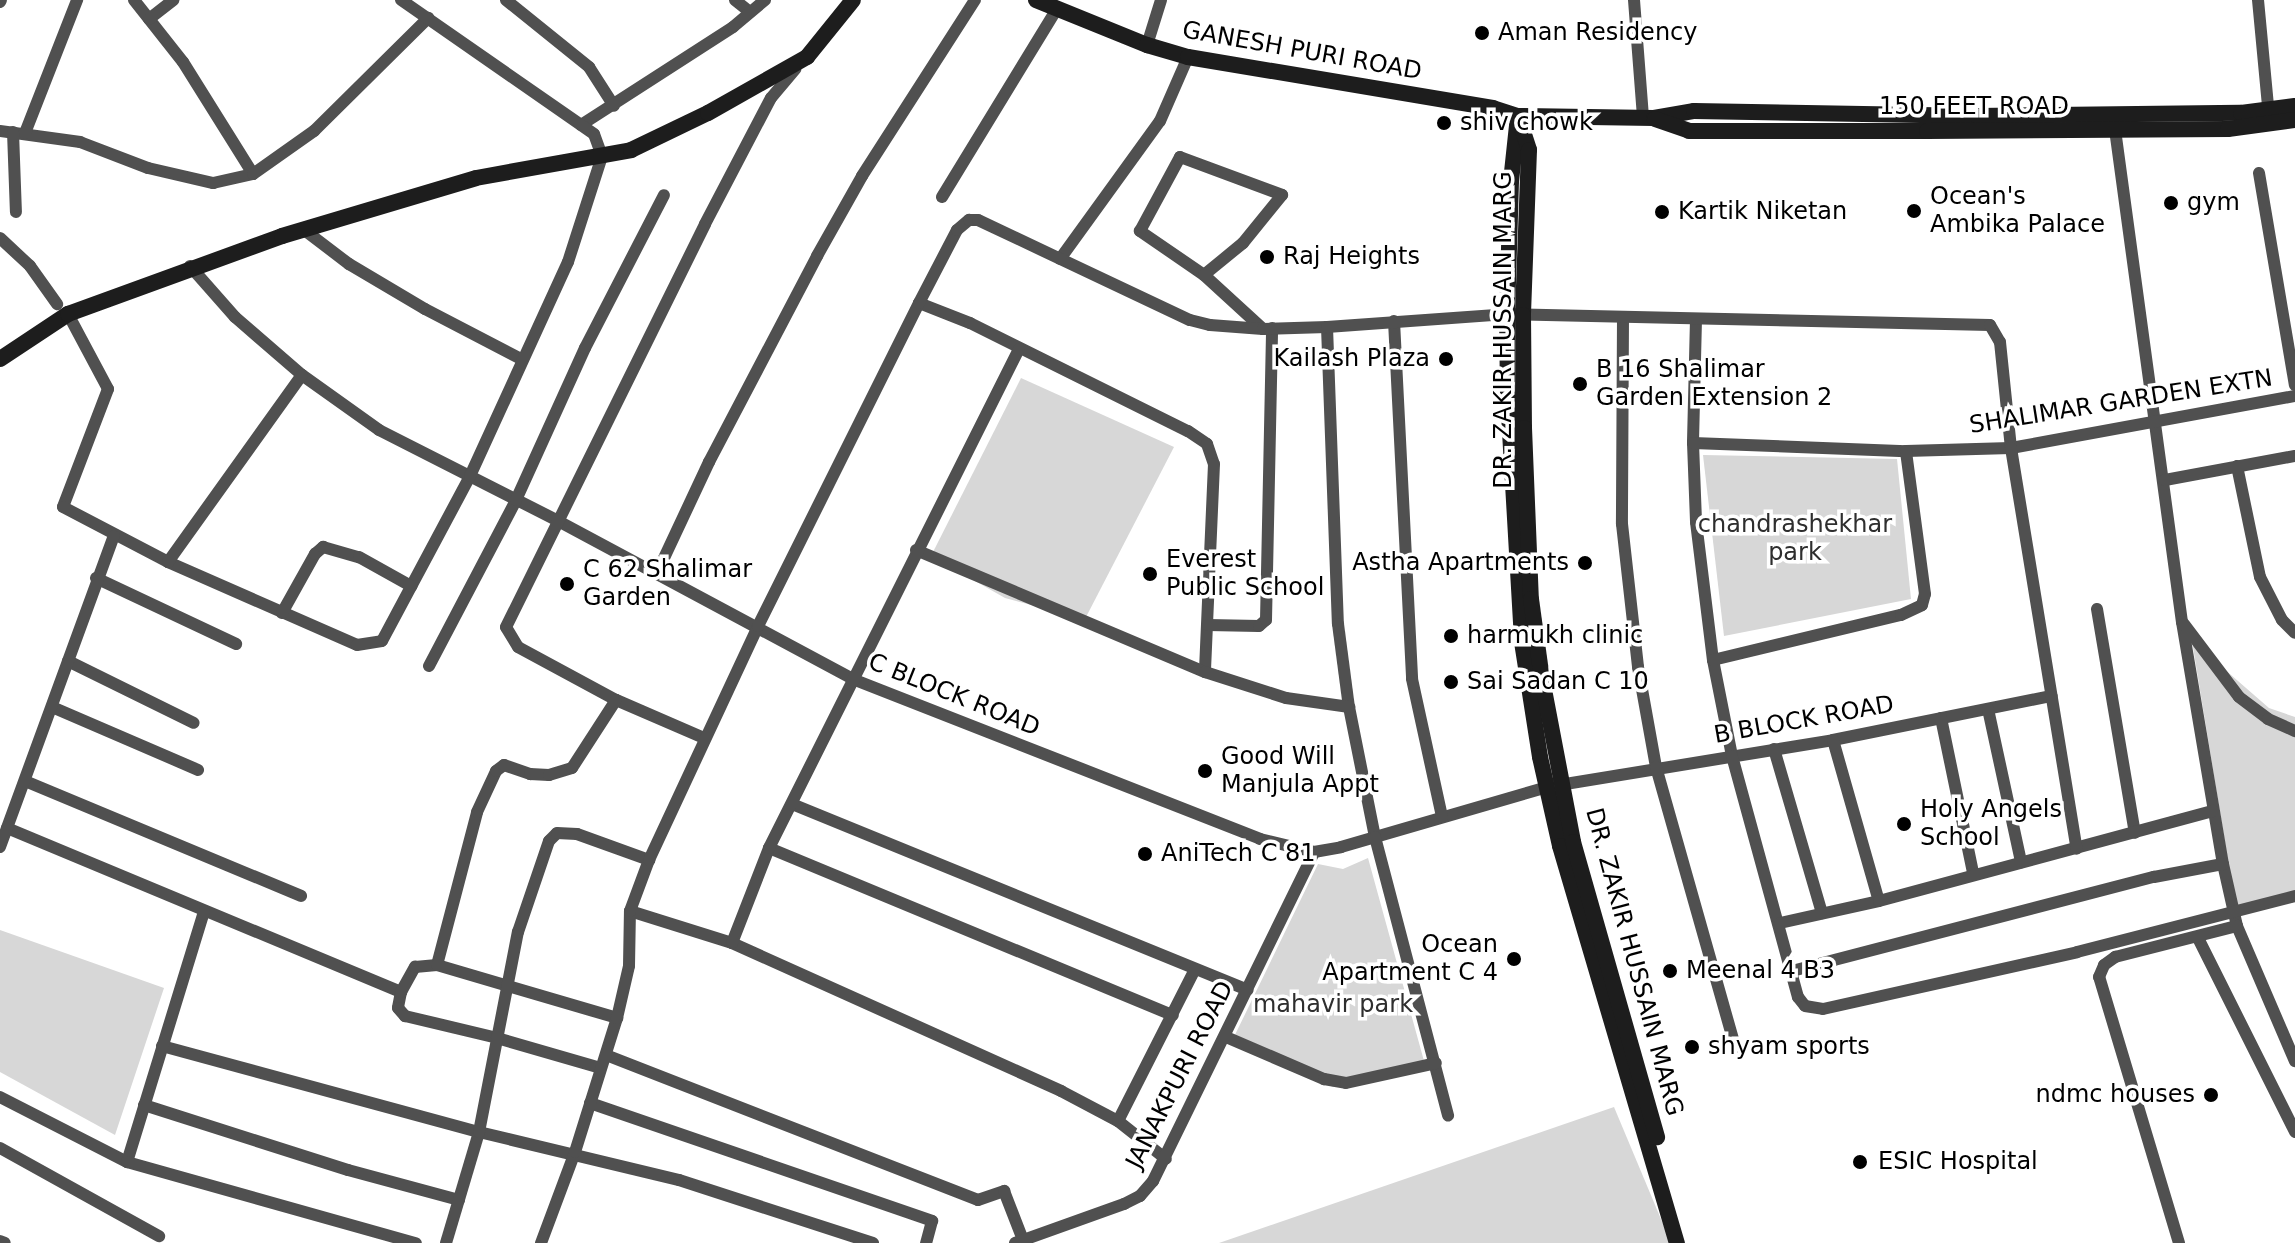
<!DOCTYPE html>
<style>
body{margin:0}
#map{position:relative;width:2295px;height:1243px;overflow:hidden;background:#fff;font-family:"DejaVu Sans",sans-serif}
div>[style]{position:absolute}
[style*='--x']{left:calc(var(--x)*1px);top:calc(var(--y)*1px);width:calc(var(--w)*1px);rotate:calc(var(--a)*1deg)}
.green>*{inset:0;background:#d7d7d7}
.street>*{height:12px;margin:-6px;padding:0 6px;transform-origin:6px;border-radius:6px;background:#505050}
.secondary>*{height:16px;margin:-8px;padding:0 8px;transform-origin:8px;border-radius:8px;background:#1d1d1d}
.dots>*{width:22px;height:22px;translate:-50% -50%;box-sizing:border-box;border:4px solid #fff;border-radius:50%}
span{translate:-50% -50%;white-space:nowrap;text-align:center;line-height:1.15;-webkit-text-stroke:7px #fff;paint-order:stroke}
.poi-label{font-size:24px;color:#000}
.left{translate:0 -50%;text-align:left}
.right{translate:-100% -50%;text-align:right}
.street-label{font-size:24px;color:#000}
.park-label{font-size:24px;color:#2e2e2e}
</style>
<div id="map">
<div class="green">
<div style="clip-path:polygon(1021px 378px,1174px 447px,1085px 619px,1005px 598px,931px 556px)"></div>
<div style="clip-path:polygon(1703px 455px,1897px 459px,1911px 599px,1724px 636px)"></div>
<div style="clip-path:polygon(2192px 641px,2269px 708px,2295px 717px,2295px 892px,2236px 910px)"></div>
<div style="clip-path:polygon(1368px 858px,1424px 1061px,1365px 1081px,1333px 1087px,1232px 1041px,1318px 864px,1343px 869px)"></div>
<div style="clip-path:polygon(0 930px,164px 988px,115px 1135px,0 1072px)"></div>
<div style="clip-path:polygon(1614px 1107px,1671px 1243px,1219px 1243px)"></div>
</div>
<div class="street">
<div style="--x:134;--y:0;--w:79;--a:51.7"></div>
<div style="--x:183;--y:62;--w:132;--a:58"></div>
<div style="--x:506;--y:0;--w:107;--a:38.9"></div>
<div style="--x:589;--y:67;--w:46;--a:57.3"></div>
<div style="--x:735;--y:0;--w:19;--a:39"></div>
<div style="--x:1634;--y:0;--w:118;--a:85.6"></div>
<div style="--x:2258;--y:0;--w:117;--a:84.6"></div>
<div style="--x:0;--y:2;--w:2;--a:-63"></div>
<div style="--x:149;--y:19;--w:31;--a:-38"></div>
<div style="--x:1147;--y:45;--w:47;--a:-72.7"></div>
<div style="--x:2114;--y:122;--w:505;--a:82.26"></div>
<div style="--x:2182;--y:622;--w:245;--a:80.4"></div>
<div style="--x:2223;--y:864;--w:64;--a:77.3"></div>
<div style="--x:2237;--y:926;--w:147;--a:66.8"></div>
<div style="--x:581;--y:125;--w:181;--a:-32.8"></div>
<div style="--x:733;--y:27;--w:42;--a:-40.2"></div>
<div style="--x:0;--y:131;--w:81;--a:7.8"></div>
<div style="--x:80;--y:142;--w:73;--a:20.9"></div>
<div style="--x:148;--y:168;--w:67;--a:13"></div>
<div style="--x:213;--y:183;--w:41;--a:-12.7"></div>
<div style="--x:253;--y:174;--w:75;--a:-35.2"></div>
<div style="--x:314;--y:131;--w:161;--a:-44.7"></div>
<div style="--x:13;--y:132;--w:80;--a:87.9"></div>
<div style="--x:25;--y:133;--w:143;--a:-68.6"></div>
<div style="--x:2259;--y:173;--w:215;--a:80.4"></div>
<div style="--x:942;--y:197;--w:219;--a:-58.6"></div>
<div style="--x:303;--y:229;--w:58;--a:37.3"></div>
<div style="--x:349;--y:264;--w:88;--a:30.6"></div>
<div style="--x:425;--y:309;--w:110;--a:27.5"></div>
<div style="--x:0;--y:238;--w:41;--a:43"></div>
<div style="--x:30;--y:266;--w:47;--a:54.6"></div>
<div style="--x:1060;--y:259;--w:170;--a:-54.1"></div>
<div style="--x:1160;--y:121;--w:70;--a:-66.4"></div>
<div style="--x:190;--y:266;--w:68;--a:48.6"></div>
<div style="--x:235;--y:317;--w:89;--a:40.9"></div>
<div style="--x:302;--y:375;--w:95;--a:35.5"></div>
<div style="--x:379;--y:430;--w:203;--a:26.9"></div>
<div style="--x:560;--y:522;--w:335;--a:28.2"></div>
<div style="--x:855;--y:680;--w:435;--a:21.4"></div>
<div style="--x:1260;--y:839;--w:56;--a:13.5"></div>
<div style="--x:1314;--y:852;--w:27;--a:-10"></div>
<div style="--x:1341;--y:847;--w:215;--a:-16.2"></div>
<div style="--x:1547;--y:787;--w:290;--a:-9.3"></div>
<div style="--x:1833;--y:740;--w:223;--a:-11.4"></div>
<div style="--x:1204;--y:275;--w:78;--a:-145.5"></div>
<div style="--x:1140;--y:231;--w:84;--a:-61.6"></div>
<div style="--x:1180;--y:157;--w:109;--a:20.4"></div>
<div style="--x:1282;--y:195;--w:62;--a:129.1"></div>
<div style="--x:1243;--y:243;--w:50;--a:140.6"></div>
<div style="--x:1204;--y:275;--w:80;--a:42.5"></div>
<div style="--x:919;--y:303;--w:55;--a:21.4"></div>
<div style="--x:970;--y:323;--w:243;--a:26.4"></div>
<div style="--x:1188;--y:431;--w:23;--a:34"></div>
<div style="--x:1207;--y:444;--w:21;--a:71"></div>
<div style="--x:1214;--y:464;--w:208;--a:92.5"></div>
<div style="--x:68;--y:314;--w:85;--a:61.9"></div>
<div style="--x:108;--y:389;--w:126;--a:110.9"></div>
<div style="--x:63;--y:507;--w:119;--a:27.6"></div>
<div style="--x:168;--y:562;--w:206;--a:23.7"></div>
<div style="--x:357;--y:645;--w:25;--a:-9"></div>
<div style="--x:382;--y:641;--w:187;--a:-61.9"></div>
<div style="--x:470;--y:476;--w:235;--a:-65.4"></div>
<div style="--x:568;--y:262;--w:111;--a:-72.2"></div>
<div style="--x:602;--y:156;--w:23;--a:-110"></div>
<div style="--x:594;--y:134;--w:235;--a:-145.2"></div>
<div style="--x:1623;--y:317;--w:207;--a:90.3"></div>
<div style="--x:1622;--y:524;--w:144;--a:83.6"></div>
<div style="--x:1638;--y:667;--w:102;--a:79.8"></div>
<div style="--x:1656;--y:767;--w:291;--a:74.2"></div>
<div style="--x:1696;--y:319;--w:124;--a:91.4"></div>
<div style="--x:1693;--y:443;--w:79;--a:87.8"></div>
<div style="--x:1696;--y:522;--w:139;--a:83"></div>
<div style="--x:1713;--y:660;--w:98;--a:78.8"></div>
<div style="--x:1732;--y:756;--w:250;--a:74.7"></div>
<div style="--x:1798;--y:997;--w:11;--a:52"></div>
<div style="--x:1805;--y:1006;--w:18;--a:9"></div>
<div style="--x:1823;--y:1009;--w:260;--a:-12.6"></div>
<div style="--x:2077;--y:952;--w:225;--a:-14.4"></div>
<div style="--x:1394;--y:321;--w:358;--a:87.1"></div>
<div style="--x:1412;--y:679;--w:141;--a:77.7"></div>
<div style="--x:1327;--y:327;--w:297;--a:87.9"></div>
<div style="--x:1338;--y:624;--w:84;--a:82.5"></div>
<div style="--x:1349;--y:707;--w:133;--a:78.7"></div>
<div style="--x:1375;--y:837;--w:288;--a:75.3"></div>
<div style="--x:1693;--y:443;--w:213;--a:2.2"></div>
<div style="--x:1906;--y:451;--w:105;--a:-1.6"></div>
<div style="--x:2011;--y:448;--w:289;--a:-10.4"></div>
<div style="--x:2237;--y:466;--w:113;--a:78.3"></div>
<div style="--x:2260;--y:577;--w:48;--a:62.9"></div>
<div style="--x:2282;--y:620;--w:18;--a:45"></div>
<div style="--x:2165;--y:480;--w:132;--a:-10.5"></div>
<div style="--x:916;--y:550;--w:314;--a:22.9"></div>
<div style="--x:1205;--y:672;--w:85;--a:17.8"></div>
<div style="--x:1286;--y:698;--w:64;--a:8.1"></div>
<div style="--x:168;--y:562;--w:230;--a:-54.4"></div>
<div style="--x:657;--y:573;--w:123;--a:-64.9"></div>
<div style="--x:709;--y:462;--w:233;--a:-62.3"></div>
<div style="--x:817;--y:256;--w:92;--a:-60.6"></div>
<div style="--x:862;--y:176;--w:209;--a:-57.3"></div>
<div style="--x:96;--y:578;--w:155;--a:25.2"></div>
<div style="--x:2097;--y:609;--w:227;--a:80.4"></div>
<div style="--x:282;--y:613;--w:68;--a:-60.8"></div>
<div style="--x:315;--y:554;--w:11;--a:-41"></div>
<div style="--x:323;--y:547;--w:37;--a:16"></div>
<div style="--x:359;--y:557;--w:60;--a:29.1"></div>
<div style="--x:2184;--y:624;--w:91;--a:53"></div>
<div style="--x:2239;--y:697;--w:36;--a:37"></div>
<div style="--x:2268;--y:719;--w:30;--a:24"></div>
<div style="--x:1208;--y:625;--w:51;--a:1.1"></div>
<div style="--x:1259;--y:626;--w:9;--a:-41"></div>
<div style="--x:1266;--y:620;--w:292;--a:-88.8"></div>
<div style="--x:1713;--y:660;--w:193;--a:-13.5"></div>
<div style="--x:1901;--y:615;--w:23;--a:-25"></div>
<div style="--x:1922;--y:605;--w:11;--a:-75"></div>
<div style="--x:1925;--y:594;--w:144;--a:-97.6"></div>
<div style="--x:68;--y:661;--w:140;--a:26.2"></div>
<div style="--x:429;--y:666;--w:187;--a:-62.3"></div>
<div style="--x:516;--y:500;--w:167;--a:-65.6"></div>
<div style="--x:585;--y:348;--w:172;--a:-62.7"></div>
<div style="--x:52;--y:707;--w:159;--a:23.3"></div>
<div style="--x:1988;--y:709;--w:157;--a:77.8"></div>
<div style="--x:1941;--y:718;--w:158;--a:78.3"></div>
<div style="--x:704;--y:738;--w:96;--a:-156.6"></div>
<div style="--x:616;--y:700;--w:111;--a:-151.6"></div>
<div style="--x:518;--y:647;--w:23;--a:-121"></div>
<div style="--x:506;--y:627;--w:449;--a:-63.7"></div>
<div style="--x:705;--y:224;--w:142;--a:-62.4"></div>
<div style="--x:771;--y:98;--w:38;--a:-50"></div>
<div style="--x:1833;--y:740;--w:167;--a:74.1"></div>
<div style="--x:1774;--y:749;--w:171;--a:73.7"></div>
<div style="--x:25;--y:781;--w:299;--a:22.6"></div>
<div style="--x:792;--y:804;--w:492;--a:22.2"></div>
<div style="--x:7;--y:828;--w:427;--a:22.6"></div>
<div style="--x:401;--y:992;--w:16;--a:101"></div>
<div style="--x:398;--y:1008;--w:11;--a:49"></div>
<div style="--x:405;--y:1016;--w:95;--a:13.4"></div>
<div style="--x:497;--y:1038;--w:107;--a:16.2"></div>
<div style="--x:0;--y:847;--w:331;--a:-69.9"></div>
<div style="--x:769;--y:848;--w:437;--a:22.5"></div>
<div style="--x:630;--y:911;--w:107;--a:17.4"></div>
<div style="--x:732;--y:943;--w:361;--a:24.2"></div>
<div style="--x:1061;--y:1091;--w:64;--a:27.8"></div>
<div style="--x:1118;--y:1121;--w:61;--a:38.4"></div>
<div style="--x:1780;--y:923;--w:101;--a:-12.5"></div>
<div style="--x:1879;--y:901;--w:346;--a:-15.1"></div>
<div style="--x:2198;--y:938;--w:217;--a:63.4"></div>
<div style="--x:732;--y:943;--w:102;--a:-68.7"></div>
<div style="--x:769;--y:848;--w:558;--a:-63.39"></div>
<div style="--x:437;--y:965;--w:158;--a:-75.3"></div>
<div style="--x:477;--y:812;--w:45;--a:-65.1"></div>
<div style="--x:496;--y:771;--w:10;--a:-37"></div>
<div style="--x:504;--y:765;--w:28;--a:19"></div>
<div style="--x:530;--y:774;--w:19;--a:3"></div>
<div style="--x:549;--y:775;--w:24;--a:-17"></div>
<div style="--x:572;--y:768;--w:81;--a:-57.1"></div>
<div style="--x:1792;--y:971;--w:374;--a:-14.6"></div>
<div style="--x:2154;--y:877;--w:70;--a:-10.7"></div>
<div style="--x:401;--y:992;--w:29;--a:-61"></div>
<div style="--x:415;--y:967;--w:22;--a:-5"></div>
<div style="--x:437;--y:965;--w:188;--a:16.4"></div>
<div style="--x:1226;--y:1037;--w:107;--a:23.2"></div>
<div style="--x:1324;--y:1079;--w:22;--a:10"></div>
<div style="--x:1346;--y:1083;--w:92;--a:-12.5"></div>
<div style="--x:162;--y:1046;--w:328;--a:15.2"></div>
<div style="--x:479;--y:1132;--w:206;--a:13.5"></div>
<div style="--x:679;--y:1180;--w:204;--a:18"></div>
<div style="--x:606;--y:1055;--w:399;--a:21.3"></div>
<div style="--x:978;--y:1200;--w:28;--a:-19"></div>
<div style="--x:1004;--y:1191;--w:53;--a:68.8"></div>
<div style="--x:0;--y:1097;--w:143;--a:27.1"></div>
<div style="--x:127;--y:1162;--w:262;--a:-72.9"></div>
<div style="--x:590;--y:1103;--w:362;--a:19"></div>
<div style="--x:932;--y:1221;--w:23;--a:105"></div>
<div style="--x:144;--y:1105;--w:214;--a:17.7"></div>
<div style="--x:348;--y:1170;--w:115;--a:15.1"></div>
<div style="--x:1118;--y:1121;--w:170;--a:-63.1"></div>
<div style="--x:0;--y:1148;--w:182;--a:29"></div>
<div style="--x:127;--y:1162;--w:300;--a:15.7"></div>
<div style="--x:0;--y:1241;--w:5;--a:22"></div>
<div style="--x:446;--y:1243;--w:116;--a:-73.4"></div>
<div style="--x:479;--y:1132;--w:204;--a:-79"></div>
<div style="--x:518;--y:932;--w:96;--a:-71.2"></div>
<div style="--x:549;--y:841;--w:11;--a:-45"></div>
<div style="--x:557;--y:833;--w:20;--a:3"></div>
<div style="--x:577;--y:834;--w:77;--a:19.9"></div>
<div style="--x:541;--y:1243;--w:97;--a:-69.5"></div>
<div style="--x:575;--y:1152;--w:140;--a:-72.6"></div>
<div style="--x:617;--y:1018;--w:53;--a:-77"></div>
<div style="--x:629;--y:966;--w:55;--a:-89"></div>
<div style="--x:630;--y:911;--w:54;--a:-69.6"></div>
<div style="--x:649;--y:860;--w:258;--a:-65"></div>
<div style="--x:758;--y:626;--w:361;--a:-63.5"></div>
<div style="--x:919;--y:303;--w:82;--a:-62.5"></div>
<div style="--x:957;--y:230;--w:16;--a:-40"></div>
<div style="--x:969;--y:220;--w:9;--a:0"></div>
<div style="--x:978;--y:220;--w:234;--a:25.3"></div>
<div style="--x:1190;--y:320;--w:21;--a:14"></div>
<div style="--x:1210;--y:325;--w:53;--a:4.3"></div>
<div style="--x:1263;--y:329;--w:64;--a:-1.8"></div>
<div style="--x:1327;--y:327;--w:180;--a:-4.1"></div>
<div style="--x:1507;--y:314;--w:483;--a:1.3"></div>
<div style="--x:1990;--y:325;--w:20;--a:60"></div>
<div style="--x:2000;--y:342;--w:107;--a:84.1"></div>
<div style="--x:2011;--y:448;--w:406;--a:80.7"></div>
<div style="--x:1015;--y:1243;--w:116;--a:-19.7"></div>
<div style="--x:1124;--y:1204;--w:18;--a:-27"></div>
<div style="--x:1140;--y:1196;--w:20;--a:-49"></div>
<div style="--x:1153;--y:1181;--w:366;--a:-63.9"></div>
<div style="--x:2179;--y:1243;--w:278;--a:-106.7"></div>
<div style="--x:2099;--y:977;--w:13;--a:-67"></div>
<div style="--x:2104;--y:965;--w:14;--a:-36"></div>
<div style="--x:2115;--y:957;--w:126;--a:-14.3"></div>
</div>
<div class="secondary">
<div style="--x:1036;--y:0;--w:120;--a:22.1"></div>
<div style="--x:1147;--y:45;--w:43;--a:16.3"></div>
<div style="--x:1188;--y:57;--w:309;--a:9.5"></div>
<div style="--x:1493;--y:108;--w:26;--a:18"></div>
<div style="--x:1518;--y:116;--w:136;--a:0.8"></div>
<div style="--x:1654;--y:118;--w:41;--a:-9.9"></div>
<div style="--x:1694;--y:111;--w:283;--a:1"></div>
<div style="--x:1977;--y:116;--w:264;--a:-0.7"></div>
<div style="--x:2241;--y:113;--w:54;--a:-7.4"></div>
<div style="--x:1518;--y:116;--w:65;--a:96.1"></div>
<div style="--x:1511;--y:181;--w:133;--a:91.7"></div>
<div style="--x:1507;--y:314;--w:83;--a:89.3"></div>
<div style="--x:1508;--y:397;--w:245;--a:86.7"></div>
<div style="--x:1522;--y:642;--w:116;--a:81.1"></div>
<div style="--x:1540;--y:757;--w:91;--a:77.3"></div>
<div style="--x:1560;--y:846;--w:414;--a:73.6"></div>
<div style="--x:1655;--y:119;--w:36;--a:19"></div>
<div style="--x:1689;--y:131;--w:238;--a:0"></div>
<div style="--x:1927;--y:131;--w:301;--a:-0.4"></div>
<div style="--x:2228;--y:129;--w:68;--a:-7.7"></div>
<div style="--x:1521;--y:125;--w:26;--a:72"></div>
<div style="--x:1529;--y:150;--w:165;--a:92.1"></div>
<div style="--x:1523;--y:315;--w:113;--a:89.5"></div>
<div style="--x:1524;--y:428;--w:171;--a:87.7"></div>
<div style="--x:1531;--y:599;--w:81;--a:82.2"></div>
<div style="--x:1542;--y:679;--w:166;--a:79.2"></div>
<div style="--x:1573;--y:842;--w:307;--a:74.1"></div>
<div style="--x:0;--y:359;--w:82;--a:-33.5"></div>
<div style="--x:68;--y:314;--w:228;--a:-20"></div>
<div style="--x:282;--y:236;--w:202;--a:-16.6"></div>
<div style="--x:476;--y:178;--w:158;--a:-10.2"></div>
<div style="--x:631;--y:150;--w:85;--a:-25.7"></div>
<div style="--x:708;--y:113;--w:114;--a:-29.5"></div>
<div style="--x:807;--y:57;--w:73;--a:-51.1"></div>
</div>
<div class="dots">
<div style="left:1482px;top:33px;background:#000"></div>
<div style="left:1444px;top:123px;background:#000"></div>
<div style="left:2171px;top:203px;background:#000"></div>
<div style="left:1914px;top:211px;background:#000"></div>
<div style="left:1662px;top:212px;background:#000"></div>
<div style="left:1267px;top:257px;background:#000"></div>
<div style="left:1446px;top:359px;background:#000"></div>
<div style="left:1580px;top:384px;background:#000"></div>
<div style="left:1585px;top:563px;background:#000"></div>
<div style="left:1150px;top:574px;background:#000"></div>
<div style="left:567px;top:584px;background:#000"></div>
<div style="left:1451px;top:636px;background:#000"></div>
<div style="left:1451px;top:682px;background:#000"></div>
<div style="left:1205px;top:771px;background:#000"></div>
<div style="left:1904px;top:824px;background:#000"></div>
<div style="left:1145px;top:854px;background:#000"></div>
<div style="left:1514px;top:959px;background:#000"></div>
<div style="left:1670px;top:971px;background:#000"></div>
<div style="left:1692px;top:1047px;background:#000"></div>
<div style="left:2211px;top:1095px;background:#000"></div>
<div style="left:1860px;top:1162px;background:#000"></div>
</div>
<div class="poi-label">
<span class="left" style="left:1498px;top:33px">Aman Residency</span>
<span class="left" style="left:1460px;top:123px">shiv chowk</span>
<span class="left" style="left:1930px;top:211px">Ocean's<br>Ambika Palace</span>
<span class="left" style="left:2187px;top:203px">gym</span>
<span class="left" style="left:1678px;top:212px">Kartik Niketan</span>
<span class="left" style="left:1283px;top:257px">Raj Heights</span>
<span class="right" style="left:1430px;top:359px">Kailash Plaza</span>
<span class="left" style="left:1596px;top:384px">B 16 Shalimar<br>Garden Extension 2</span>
<span class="left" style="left:1166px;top:574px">Everest<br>Public School</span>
<span class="right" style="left:1569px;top:563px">Astha Apartments</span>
<span class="left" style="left:583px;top:584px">C 62 Shalimar<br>Garden</span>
<span class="left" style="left:1467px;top:636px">harmukh clinic</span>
<span class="left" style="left:1467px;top:682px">Sai Sadan C 10</span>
<span class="left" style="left:1221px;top:771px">Good Will<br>Manjula Appt</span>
<span class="left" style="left:1920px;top:824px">Holy Angels<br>School</span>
<span class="left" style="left:1161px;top:854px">AniTech C 81</span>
<span class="right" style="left:1498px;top:959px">Ocean<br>Apartment C 4</span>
<span class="left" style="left:1686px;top:971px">Meenal 4 B3</span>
<span class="left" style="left:1708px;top:1047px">shyam sports</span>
<span class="right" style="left:2195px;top:1095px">ndmc houses</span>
<span class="left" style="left:1878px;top:1162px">ESIC Hospital</span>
</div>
<div class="street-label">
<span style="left:1302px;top:51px;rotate:10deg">GANESH PURI ROAD</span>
<span style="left:1974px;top:107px">150 FEET ROAD</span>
<span style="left:1504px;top:330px;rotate:-90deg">DR. ZAKIR HUSSAIN MARG</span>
<span style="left:2121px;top:402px;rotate:-9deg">SHALIMAR GARDEN EXTN</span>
<span style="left:954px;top:695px;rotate:22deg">C BLOCK ROAD</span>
<span style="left:1804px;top:720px;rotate:-10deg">B BLOCK ROAD</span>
<span style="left:1634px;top:962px;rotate:75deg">DR. ZAKIR HUSSAIN MARG</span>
<span style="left:1180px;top:1075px;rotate:-63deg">JANAKPURI ROAD</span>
</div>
<div class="park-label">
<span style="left:1795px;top:539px">chandrashekhar<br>park</span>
<span style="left:1333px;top:1005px">mahavir park</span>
</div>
</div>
